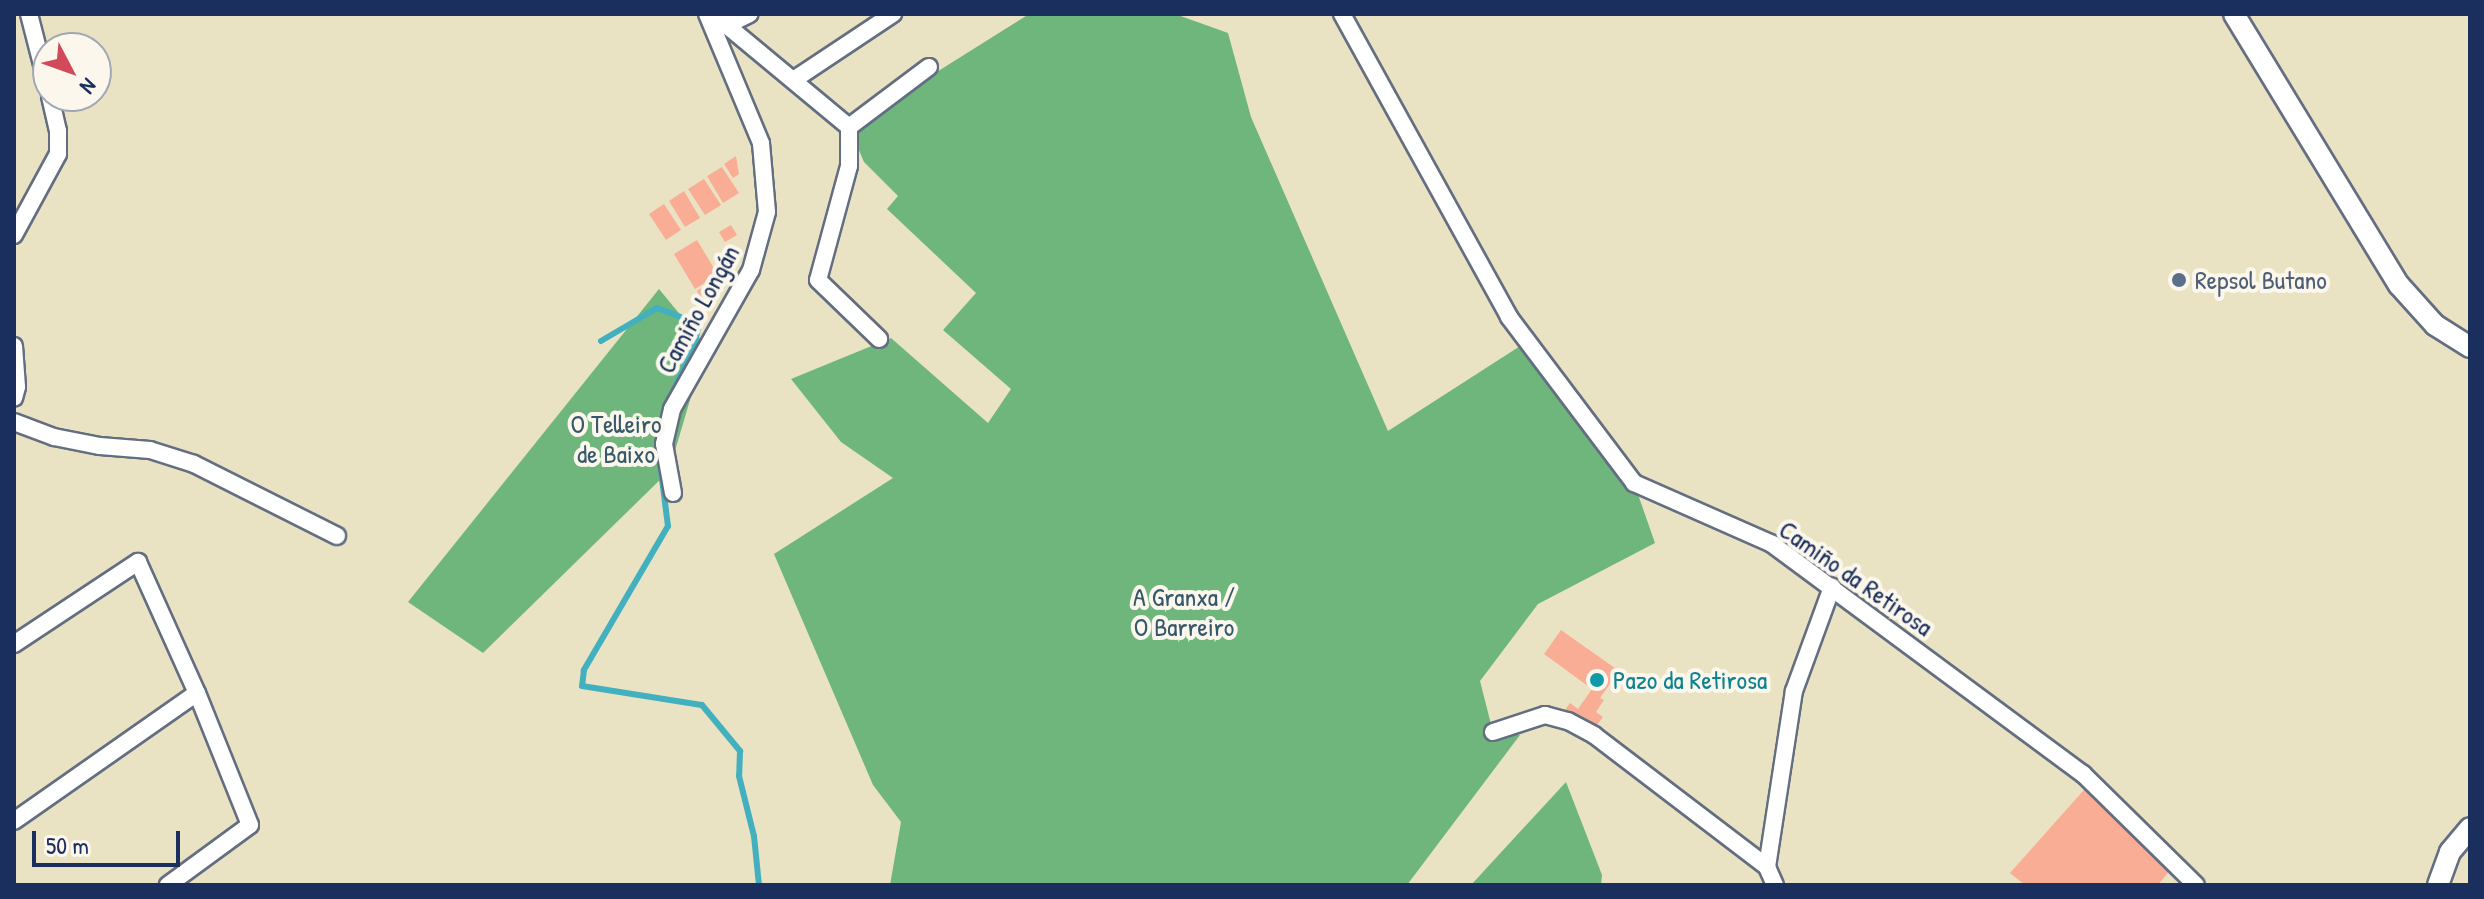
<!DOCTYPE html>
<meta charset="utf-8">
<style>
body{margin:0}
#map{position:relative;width:2484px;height:899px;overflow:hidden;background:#eae3c3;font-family:"Patrick Hand",sans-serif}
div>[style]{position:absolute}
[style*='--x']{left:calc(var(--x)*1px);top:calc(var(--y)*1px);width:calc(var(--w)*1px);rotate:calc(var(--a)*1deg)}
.forest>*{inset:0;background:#6eb67c}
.stream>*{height:6px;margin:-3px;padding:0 3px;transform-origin:3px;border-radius:3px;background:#42b0bf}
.building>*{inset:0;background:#f9ad95}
.roads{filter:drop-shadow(2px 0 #636e81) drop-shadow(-2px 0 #636e81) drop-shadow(0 2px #636e81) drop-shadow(0 -2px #636e81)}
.minor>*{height:16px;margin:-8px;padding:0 8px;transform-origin:8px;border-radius:8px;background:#fff}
.tertiary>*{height:20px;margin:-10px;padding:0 10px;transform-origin:10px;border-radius:10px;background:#fff}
.dots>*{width:22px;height:22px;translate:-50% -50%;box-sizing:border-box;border:4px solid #fbf7ec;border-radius:50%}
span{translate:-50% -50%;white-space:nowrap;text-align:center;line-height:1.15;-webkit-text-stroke:8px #fbf7ec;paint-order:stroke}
.service-label{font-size:26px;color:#4e5e75}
.left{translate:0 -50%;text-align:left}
.street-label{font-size:26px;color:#1b2f5e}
.park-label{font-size:26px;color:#36586b}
.culture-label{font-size:26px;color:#0d838f}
.frame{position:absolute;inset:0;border:16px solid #1b2f5e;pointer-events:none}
.north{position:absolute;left:32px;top:32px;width:80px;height:80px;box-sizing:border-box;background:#fbf7ec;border:2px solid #a1a7b3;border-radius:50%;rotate:131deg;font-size:22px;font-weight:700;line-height:32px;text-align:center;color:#1b2f5e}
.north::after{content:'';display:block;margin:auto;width:28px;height:36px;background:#d1495b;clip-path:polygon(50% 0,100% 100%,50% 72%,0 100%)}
.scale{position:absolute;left:32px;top:831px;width:148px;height:36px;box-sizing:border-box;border:4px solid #1b2f5e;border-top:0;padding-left:10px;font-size:24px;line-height:28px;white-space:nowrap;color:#1b2f5e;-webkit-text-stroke:6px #fbf7ec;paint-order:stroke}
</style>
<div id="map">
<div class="forest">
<div style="clip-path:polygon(1029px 14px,1175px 14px,1228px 33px,1251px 117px,1388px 431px,1528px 341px,1634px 483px,1655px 543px,1538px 604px,1480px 681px,1493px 732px,1520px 735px,1407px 885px,890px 885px,901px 822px,873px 785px,774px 554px,893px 478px,841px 442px,791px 379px,891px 338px,988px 423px,1011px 389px,943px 330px,976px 293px,887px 209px,898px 196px,864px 162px,849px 127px)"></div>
<div style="clip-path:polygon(659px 289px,706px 346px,669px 471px,483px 653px,408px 602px)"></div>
<div style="clip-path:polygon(1566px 782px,1602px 875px,1601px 885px,1471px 885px)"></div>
</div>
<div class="stream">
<div style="--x:601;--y:341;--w:65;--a:-30.5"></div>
<div style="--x:657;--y:308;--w:45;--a:20.9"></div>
<div style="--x:699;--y:324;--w:19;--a:102"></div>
<div style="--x:695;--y:343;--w:60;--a:114.4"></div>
<div style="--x:660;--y:463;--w:64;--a:82.8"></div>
<div style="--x:668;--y:526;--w:167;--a:120.3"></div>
<div style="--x:584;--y:670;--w:16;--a:97"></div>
<div style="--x:582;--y:686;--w:121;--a:9"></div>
<div style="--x:702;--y:705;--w:60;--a:50.4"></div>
<div style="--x:740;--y:751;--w:25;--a:92"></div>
<div style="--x:739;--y:776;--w:62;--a:76"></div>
<div style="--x:754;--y:836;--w:49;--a:84.2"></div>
</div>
<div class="building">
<div style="clip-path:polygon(736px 156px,739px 174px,733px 178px,724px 164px)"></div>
<div style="clip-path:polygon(722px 167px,739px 193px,723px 203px,707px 176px)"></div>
<div style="clip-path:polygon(704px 179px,721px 205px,705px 215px,688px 189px)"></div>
<div style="clip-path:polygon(684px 191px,700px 218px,685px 227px,669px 201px)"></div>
<div style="clip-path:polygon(664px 204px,681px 230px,666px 240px,649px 214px)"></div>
<div style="clip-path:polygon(731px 225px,737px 235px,725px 242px,719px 232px)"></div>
<div style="clip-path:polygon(697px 240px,718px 275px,695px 289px,674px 254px)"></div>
<div style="clip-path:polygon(709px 283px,712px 289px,704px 303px,697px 291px)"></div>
<div style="clip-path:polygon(1561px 630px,1619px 671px,1600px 698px,1604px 700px,1596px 712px,1603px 717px,1593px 730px,1565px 710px,1570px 703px,1578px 709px,1592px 689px,1544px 654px)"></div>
<div style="clip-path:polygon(2091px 782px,2175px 864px,2158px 885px,2025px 885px,2010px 873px)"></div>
</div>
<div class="roads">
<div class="minor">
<div style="--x:29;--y:14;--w:76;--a:75.6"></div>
<div style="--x:713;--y:14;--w:177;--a:39.7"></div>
<div style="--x:849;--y:127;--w:39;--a:90"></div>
<div style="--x:849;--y:166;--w:118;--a:105.2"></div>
<div style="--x:818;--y:280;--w:85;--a:44"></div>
<div style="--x:1342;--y:14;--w:346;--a:61.1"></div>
<div style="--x:1509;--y:317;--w:208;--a:53"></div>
<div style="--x:1634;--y:483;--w:151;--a:23.8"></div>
<div style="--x:1772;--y:544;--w:387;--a:36.5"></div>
<div style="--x:2083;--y:774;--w:158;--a:44.5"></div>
<div style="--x:727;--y:25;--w:25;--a:-26"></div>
<div style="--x:795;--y:79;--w:118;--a:-33.6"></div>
<div style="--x:849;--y:127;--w:100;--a:-36.9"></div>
<div style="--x:14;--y:235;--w:92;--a:-61.5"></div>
<div style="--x:58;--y:154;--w:23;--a:-90"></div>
<div style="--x:58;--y:131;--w:36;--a:-103"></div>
<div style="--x:14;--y:346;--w:41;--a:85.8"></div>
<div style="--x:17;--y:387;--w:11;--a:105"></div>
<div style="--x:14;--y:422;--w:43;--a:20.6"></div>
<div style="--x:54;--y:437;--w:47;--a:11.1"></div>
<div style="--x:100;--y:446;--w:50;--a:4.6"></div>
<div style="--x:150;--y:450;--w:46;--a:17.7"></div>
<div style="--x:194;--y:464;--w:160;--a:26.7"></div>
<div style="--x:673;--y:493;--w:50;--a:-100.4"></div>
<div style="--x:664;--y:444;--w:36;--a:-77"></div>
<div style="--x:672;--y:409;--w:160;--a:-60.4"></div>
<div style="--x:751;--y:270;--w:60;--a:-74.6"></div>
<div style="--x:767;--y:212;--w:69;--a:-95"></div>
<div style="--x:761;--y:143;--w:140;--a:-112.7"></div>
<div style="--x:14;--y:644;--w:149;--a:-33.5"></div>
<div style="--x:138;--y:562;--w:144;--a:65.8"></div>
<div style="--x:197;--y:693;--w:142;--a:68.1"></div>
<div style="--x:250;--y:825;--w:102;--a:143.8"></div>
<div style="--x:1493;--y:732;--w:55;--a:-18.1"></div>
<div style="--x:1545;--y:715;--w:24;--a:15"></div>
<div style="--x:1568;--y:721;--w:30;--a:28"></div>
<div style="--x:1594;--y:735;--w:218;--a:37.3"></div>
<div style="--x:14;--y:821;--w:223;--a:-35"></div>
<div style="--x:1775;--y:885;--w:20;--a:-114"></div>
<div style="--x:1767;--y:867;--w:178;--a:-81.3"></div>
<div style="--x:1794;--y:691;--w:111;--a:-69.9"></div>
</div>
<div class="tertiary">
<div style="--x:2234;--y:14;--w:317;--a:58.7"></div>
<div style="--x:2399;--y:285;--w:54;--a:48"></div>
<div style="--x:2435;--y:325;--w:41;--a:32.2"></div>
<div style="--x:2438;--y:885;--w:35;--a:-70"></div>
<div style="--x:2450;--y:852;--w:31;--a:-50"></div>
</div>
</div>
<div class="dots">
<div style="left:2179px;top:280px;background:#5c6f8a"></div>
<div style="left:1597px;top:680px;background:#0f9aa8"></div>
</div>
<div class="service-label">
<span class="left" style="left:2195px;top:280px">Repsol Butano</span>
</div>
<div class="street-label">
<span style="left:698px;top:309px;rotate:-61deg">Camiño Longán</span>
<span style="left:1856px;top:578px;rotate:35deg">Camiño da Retirosa</span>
</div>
<div class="park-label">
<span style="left:616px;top:439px">O Telleiro<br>de Baixo</span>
<span style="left:1184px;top:612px">A Granxa /<br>O Barreiro</span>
</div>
<div class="culture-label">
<span class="left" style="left:1613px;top:680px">Pazo da Retirosa</span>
</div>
<div class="frame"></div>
<div class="north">N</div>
<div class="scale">50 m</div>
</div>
